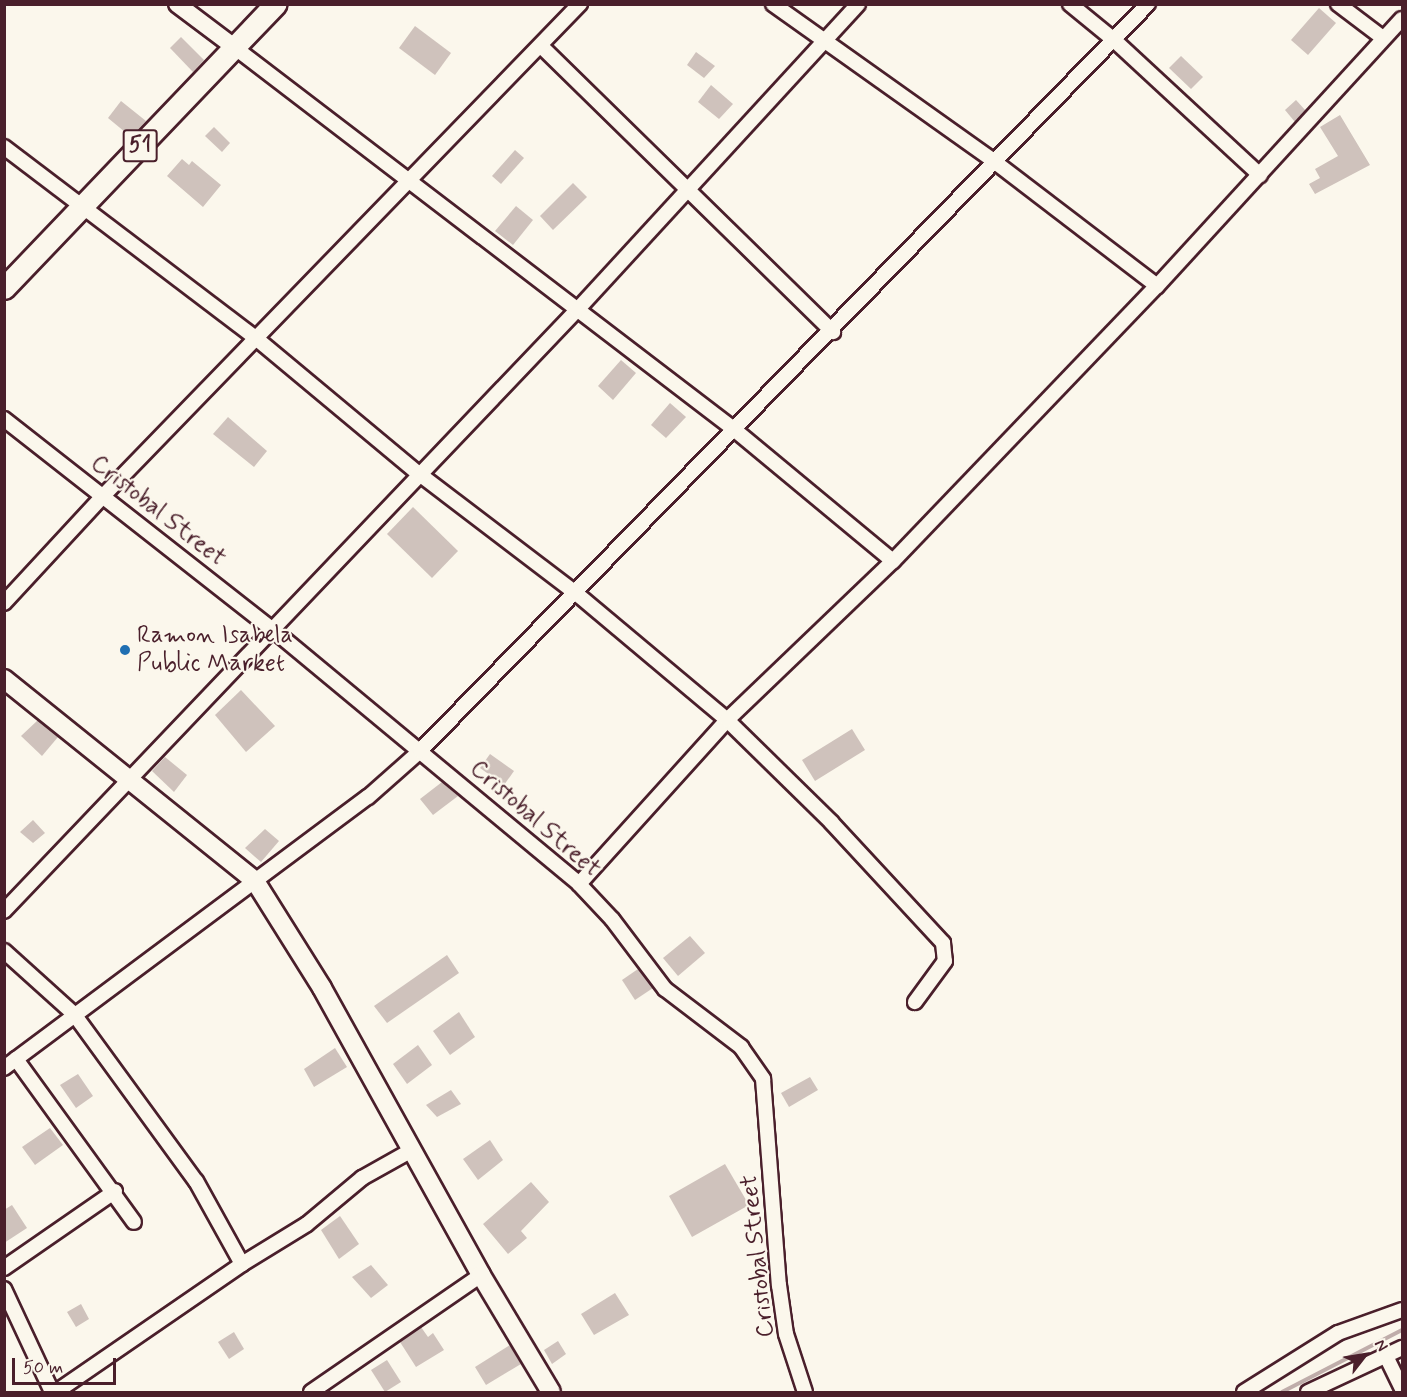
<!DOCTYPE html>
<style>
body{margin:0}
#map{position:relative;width:1407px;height:1397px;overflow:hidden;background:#fbf7ec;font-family:Mynerve,sans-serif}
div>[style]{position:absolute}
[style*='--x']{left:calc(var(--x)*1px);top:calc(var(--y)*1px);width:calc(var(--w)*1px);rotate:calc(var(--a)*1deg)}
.stream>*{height:4px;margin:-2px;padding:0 2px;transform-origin:2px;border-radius:2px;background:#bfadaa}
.building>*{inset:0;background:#cfc2bc}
.roads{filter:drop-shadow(2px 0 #4a1f2b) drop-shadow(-2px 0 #4a1f2b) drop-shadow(0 2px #4a1f2b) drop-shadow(0 -2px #4a1f2b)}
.minor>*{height:14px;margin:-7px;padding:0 7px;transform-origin:7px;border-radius:7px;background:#fbf7ec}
.tertiary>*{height:16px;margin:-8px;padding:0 8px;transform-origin:8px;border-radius:8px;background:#fbf7ec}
.secondary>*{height:18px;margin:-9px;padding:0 9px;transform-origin:9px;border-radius:9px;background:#fbf7ec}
.trunk>*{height:21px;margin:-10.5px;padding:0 10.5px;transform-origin:10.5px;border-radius:10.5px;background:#fbf7ec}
.dots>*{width:16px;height:16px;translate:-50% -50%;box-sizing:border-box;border:3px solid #fbf7ec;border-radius:50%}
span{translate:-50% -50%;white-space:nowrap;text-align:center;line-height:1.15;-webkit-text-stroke:4.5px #fbf7ec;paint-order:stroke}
.shield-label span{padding:2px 4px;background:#fbf7ec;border:2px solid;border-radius:4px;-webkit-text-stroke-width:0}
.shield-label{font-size:22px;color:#4a1f2b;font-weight:700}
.street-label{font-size:24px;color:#4a1f2b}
.poi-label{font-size:24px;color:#4a1f2b}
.left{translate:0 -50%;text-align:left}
.frame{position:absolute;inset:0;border:6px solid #4a1f2b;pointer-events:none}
.north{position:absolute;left:1335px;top:1325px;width:60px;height:60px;-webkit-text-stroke:4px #fbf7ec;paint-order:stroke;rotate:59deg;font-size:16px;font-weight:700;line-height:24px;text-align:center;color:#4a1f2b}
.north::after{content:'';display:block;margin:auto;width:21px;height:27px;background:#4a1f2b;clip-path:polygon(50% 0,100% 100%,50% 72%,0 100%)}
.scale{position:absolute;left:12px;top:1358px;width:104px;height:27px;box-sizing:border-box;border:3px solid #4a1f2b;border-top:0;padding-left:8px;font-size:18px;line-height:21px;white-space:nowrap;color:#4a1f2b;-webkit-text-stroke:4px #fbf7ec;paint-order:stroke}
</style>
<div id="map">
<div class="stream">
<div style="--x:1282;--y:1392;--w:135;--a:-27.3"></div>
</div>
<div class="building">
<div style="clip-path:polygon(1319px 8px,1336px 23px,1308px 55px,1291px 40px)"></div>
<div style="clip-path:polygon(415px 26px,451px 53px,435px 75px,399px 48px)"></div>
<div style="clip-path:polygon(181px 37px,204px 60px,193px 72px,170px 48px)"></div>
<div style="clip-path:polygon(696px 52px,715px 66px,704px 78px,687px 65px)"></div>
<div style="clip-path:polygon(1181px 56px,1203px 77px,1191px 89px,1169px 68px)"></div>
<div style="clip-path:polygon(711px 85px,733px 104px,719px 119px,698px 102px)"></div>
<div style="clip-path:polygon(1296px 100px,1306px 111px,1295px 122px,1285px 110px)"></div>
<div style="clip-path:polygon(121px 101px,146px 121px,131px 137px,108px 118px)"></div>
<div style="clip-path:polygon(1340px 115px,1370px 165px,1315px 194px,1309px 184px,1320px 178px,1315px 169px,1338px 156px,1320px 127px)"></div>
<div style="clip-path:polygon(214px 127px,230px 143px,222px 152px,205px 136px)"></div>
<div style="clip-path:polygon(515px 150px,524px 158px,501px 184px,492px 176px)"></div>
<div style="clip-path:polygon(182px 159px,189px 165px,192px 161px,221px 185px,203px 207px,167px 176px)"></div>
<div style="clip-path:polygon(573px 183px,587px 197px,553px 230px,540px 216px)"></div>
<div style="clip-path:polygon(516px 206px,533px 220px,513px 245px,495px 231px)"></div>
<div style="clip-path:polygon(621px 360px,636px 373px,613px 400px,598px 386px)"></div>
<div style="clip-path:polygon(670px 403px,686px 417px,666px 438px,651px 425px)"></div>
<div style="clip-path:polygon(228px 417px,267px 451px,254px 467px,213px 434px)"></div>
<div style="clip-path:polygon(413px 507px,458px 551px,432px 578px,387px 534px)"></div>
<div style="clip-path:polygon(241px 690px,275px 726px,246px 752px,215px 715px)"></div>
<div style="clip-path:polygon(38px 720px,58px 737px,42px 756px,21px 736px)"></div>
<div style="clip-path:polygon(852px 729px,865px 750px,815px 781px,802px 760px)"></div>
<div style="clip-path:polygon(490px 754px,514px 771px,504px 785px,480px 768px)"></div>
<div style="clip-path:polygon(165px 757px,187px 775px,174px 792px,152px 771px)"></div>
<div style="clip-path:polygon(442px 782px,458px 796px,433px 815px,420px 799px)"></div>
<div style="clip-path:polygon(33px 820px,45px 833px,33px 843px,20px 832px)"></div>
<div style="clip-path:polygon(265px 829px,279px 841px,261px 862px,245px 848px)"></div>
<div style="clip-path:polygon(690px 936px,705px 953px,678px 976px,663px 958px)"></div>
<div style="clip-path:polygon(447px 955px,459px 973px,387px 1023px,374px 1006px)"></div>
<div style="clip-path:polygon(638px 969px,653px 988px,635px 1000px,622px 980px)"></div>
<div style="clip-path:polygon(459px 1012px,475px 1037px,450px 1055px,433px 1031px)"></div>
<div style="clip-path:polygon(418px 1045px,432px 1065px,407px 1084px,393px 1064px)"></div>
<div style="clip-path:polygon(335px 1048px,347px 1067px,314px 1087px,304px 1069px)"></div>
<div style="clip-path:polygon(78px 1074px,93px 1096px,76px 1108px,60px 1085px)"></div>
<div style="clip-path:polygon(810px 1077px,818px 1090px,789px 1107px,781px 1093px)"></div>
<div style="clip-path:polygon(451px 1090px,461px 1104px,437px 1117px,426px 1105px)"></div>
<div style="clip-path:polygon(50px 1128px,63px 1145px,35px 1165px,22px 1147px)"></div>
<div style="clip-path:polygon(490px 1140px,503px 1160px,478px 1180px,463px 1159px)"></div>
<div style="clip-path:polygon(725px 1164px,749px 1205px,692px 1237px,669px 1196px)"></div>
<div style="clip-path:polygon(531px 1182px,549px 1202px,521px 1231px,527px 1238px,508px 1254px,483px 1224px)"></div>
<div style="clip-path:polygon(12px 1205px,27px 1228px,4px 1243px,4px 1210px)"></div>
<div style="clip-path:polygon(340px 1216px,359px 1244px,339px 1259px,321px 1230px)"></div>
<div style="clip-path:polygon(371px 1265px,388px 1285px,371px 1298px,352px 1277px)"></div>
<div style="clip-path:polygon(615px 1293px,629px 1315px,594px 1335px,581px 1314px)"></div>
<div style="clip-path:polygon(81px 1304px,89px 1319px,76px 1327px,67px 1312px)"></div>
<div style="clip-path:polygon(421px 1327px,428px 1337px,433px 1333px,444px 1350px,416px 1367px,400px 1342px)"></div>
<div style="clip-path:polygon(234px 1332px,244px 1349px,229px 1359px,218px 1342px)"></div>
<div style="clip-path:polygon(558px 1341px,566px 1354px,552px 1364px,544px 1350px)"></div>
<div style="clip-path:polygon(510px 1345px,521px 1364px,486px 1385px,475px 1367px)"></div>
<div style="clip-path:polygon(387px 1360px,401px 1382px,385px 1392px,371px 1370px)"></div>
</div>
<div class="roads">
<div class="minor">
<div style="--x:773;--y:4;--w:272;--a:35.4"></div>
<div style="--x:995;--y:162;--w:204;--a:37.4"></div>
<div style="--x:1070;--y:4;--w:57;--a:39.3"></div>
<div style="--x:1114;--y:40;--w:199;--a:42.8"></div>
<div style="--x:1338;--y:4;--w:56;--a:37.1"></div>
<div style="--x:541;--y:46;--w:409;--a:44.4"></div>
<div style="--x:234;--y:47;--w:631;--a:37.4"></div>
<div style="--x:735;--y:430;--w:205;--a:39.7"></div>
<div style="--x:4;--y:147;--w:318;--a:37.2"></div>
<div style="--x:257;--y:339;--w:209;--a:39.8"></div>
<div style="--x:418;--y:473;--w:200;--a:37.3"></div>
<div style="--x:577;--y:594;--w:196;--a:40"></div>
<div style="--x:727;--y:720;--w:146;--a:44.4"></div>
<div style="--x:831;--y:822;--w:165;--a:47.2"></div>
<div style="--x:943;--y:943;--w:18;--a:84"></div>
<div style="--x:945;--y:961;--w:51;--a:126.2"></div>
<div style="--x:4;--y:419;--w:339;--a:38.1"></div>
<div style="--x:271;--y:628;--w:400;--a:39.7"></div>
<div style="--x:579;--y:884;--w:48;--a:46.7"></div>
<div style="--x:612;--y:919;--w:88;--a:52.9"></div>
<div style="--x:665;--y:989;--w:96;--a:37.3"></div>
<div style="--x:741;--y:1047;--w:39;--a:55"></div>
<div style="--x:763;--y:1079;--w:207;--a:85.6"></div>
<div style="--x:779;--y:1285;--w:49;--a:81.9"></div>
<div style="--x:786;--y:1334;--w:61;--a:71.9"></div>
<div style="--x:4;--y:603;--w:144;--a:-47.2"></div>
<div style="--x:102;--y:497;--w:687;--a:-45.89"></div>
<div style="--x:579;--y:884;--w:221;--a:-47.9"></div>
<div style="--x:727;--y:720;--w:230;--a:-43.8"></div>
<div style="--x:893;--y:561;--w:381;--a:-46.2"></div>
<div style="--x:1157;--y:286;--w:362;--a:-47.5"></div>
<div style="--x:4;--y:911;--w:830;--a:-46.37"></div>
<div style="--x:577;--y:310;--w:415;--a:-47.4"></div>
<div style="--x:4;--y:951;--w:94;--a:42"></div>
<div style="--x:74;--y:1014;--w:207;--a:53.9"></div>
<div style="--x:196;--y:1181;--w:95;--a:61"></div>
<div style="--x:16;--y:1059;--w:201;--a:54.1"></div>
<div style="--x:4;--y:1068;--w:454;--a:-36.7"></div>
<div style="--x:368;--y:797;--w:69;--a:-41.5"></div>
<div style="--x:420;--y:751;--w:1043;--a:-45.74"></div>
<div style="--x:4;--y:1268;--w:135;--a:-34.7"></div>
<div style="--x:4;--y:1289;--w:114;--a:65"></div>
<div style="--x:1385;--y:1354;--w:39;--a:64"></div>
<div style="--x:56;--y:1392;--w:226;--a:-34.5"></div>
<div style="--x:242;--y:1264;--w:76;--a:-31.6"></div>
<div style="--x:307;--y:1224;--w:72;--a:-39.9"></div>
<div style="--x:362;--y:1178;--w:57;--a:-29.2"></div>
<div style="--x:311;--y:1392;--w:206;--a:-34.5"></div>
<div style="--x:1244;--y:1392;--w:111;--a:-32.1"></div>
<div style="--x:1338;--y:1333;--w:68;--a:-19.8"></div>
<div style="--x:1308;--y:1392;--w:104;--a:-25.1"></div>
</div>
<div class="tertiary">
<div style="--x:177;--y:4;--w:71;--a:37"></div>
</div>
<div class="secondary">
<div style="--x:4;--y:679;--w:322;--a:38.8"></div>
<div style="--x:255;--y:881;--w:126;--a:57.9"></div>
<div style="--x:322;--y:988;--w:328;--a:61"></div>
<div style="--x:481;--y:1275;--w:136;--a:59.1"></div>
</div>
<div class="trunk">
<div style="--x:4;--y:288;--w:393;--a:-46.3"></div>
</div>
</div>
<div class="dots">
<div style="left:125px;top:650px;background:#1f6fb2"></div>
</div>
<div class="shield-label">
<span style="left:140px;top:146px">51</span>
</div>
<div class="street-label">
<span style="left:158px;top:511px;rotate:38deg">Cristobal Street</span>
<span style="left:535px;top:819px;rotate:41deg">Cristobal Street</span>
<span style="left:758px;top:1256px;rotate:-96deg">Cristobal Street</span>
</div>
<div class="poi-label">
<span class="left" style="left:137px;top:650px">Ramon Isabela<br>Public Market</span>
</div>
<div class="frame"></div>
<div class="north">N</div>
<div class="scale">50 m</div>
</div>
